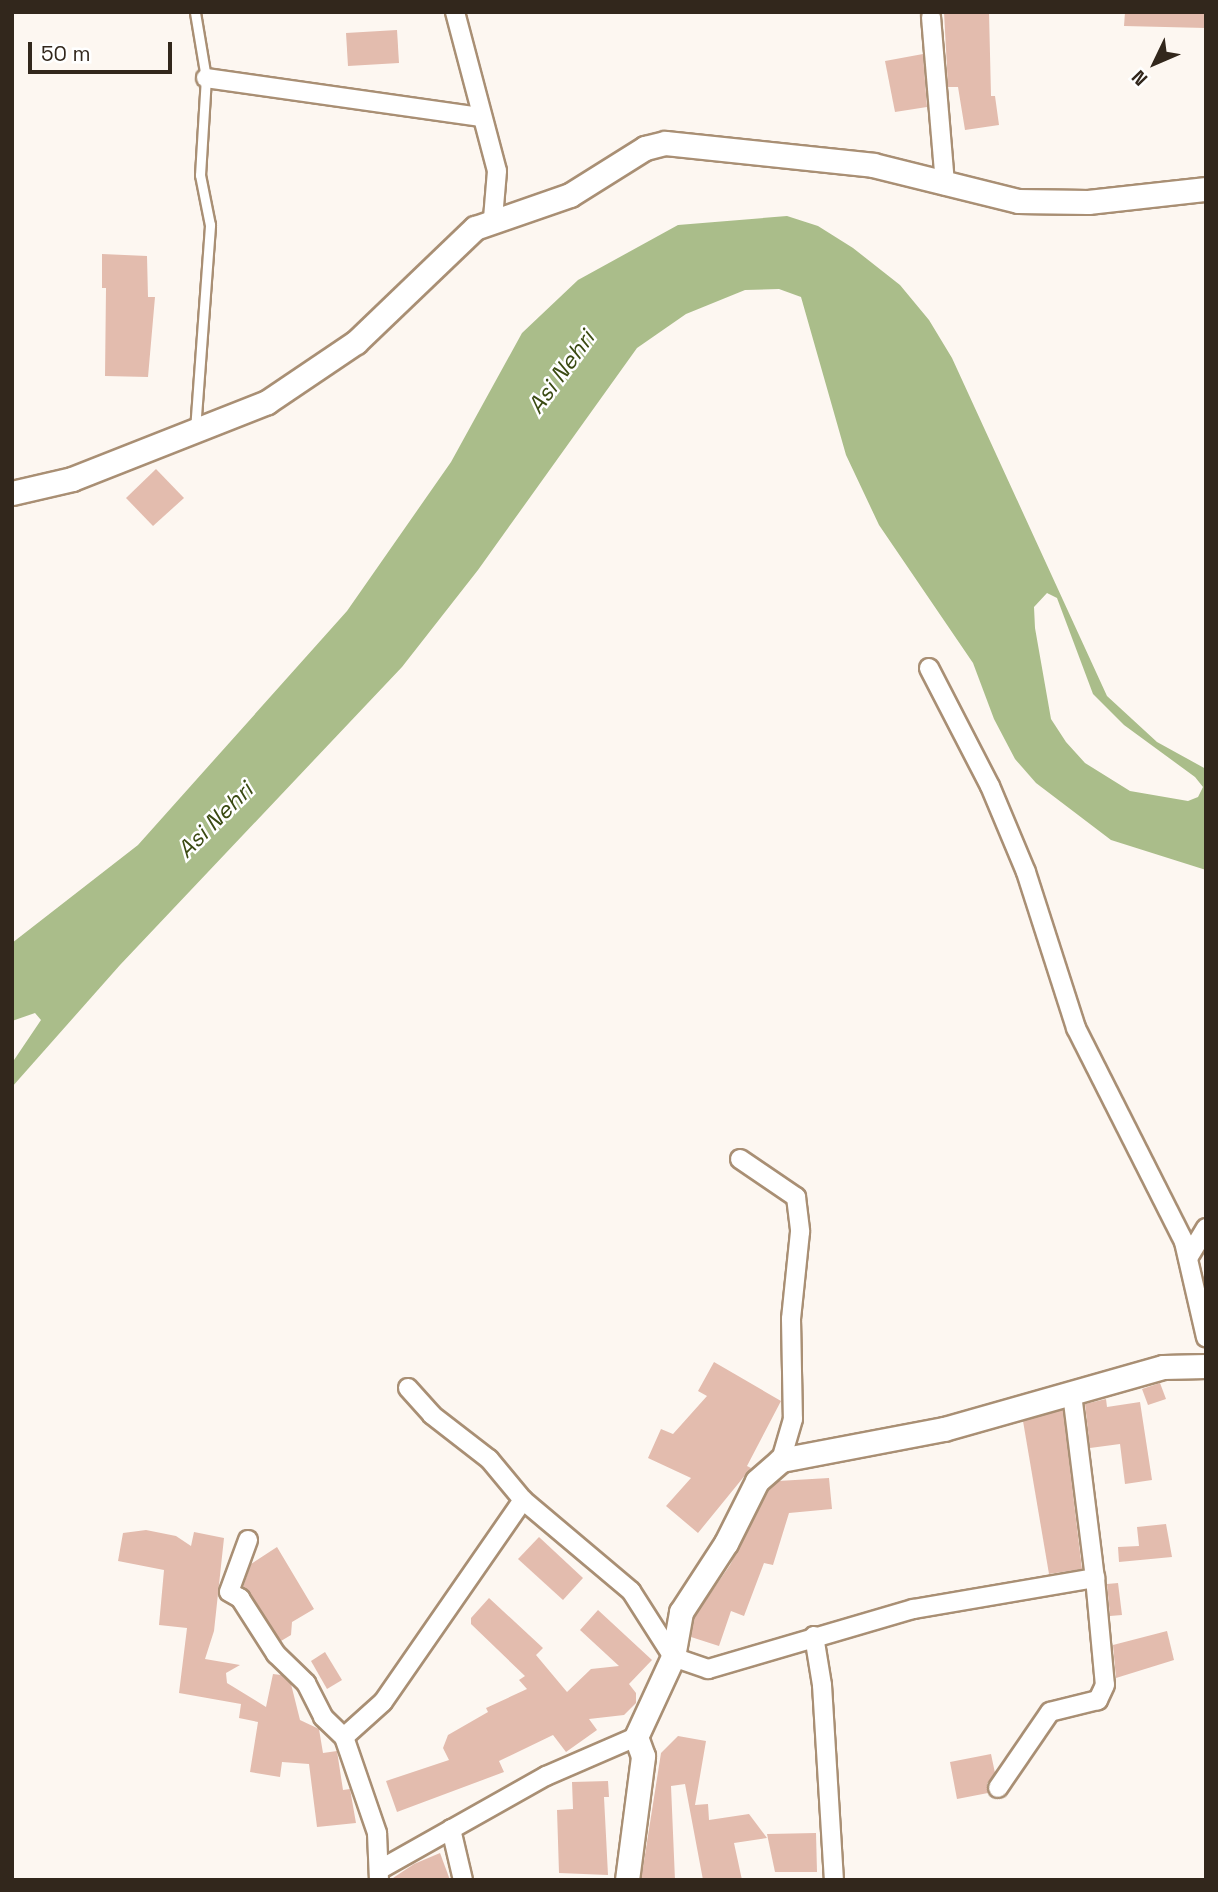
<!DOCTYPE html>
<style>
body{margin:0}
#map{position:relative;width:1218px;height:1892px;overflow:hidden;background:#fdf7f1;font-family:"Space Grotesk",sans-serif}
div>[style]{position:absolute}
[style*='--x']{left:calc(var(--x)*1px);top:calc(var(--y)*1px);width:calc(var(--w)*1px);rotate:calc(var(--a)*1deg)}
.water>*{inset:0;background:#aabd8a}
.building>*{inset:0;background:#e3bcae}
.roads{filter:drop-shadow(2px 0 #a98f74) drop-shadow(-2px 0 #a98f74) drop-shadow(0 2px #a98f74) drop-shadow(0 -2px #a98f74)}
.service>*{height:9px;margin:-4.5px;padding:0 4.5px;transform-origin:4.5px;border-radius:4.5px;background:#fff}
.minor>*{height:18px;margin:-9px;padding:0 9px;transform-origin:9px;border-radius:9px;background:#fff}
.tertiary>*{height:23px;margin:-11.5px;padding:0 11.5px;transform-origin:11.5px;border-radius:11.5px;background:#fff}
span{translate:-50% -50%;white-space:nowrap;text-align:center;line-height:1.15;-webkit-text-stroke:5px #fff;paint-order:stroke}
.water-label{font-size:23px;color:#3a4a12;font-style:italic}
.frame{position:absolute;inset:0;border:14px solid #32271c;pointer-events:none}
.north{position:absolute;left:1120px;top:28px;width:70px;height:70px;-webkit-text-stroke:5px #fff;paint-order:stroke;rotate:226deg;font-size:19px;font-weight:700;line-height:28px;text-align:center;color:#32271c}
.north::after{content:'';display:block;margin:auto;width:24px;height:32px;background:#32271c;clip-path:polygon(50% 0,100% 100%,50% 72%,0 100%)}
.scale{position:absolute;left:28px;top:42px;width:144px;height:32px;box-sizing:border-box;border:4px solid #32271c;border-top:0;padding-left:9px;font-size:21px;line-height:24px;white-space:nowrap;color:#32271c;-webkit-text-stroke:5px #fff;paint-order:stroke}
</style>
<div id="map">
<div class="water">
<div style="clip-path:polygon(evenodd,787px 216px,818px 226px,853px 248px,900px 285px,929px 320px,952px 358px,1107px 696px,1157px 742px,1206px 769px,1206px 870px,1111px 840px,1036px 783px,1015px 759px,994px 719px,973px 663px,879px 525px,846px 455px,801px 297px,779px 289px,745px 290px,686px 314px,637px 348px,478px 570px,402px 667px,120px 965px,12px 1087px,12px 1063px,41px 1020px,35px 1013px,12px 1021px,12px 943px,138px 845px,347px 611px,451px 462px,522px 333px,578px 280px,678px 225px,787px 216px,1047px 593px,1057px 598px,1093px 694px,1124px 725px,1195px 777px,1203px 787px,1198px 797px,1188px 801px,1130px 791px,1085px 763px,1066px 742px,1051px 719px,1035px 628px,1034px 607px,1047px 593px)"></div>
</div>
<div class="building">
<div style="clip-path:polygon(944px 12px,989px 12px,991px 96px,995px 96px,999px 125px,965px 130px,958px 87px,948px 87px)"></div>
<div style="clip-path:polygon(1125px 12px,1206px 12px,1206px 28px,1124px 26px)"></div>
<div style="clip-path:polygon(397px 30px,399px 63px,348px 66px,346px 33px)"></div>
<div style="clip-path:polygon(923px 54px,927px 107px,895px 112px,885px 61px)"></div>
<div style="clip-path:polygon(102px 254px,147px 256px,148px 297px,155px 297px,148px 377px,105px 376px,106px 288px,102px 288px)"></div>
<div style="clip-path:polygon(156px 469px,184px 498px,153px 526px,126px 498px)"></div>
<div style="clip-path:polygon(714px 1362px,781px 1401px,747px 1466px,751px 1468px,698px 1533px,666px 1506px,691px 1478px,648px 1458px,661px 1429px,673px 1434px,707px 1396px,698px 1391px)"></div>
<div style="clip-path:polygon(1160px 1383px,1166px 1399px,1148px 1405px,1142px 1389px)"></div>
<div style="clip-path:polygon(1106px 1399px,1107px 1407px,1140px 1402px,1152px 1480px,1125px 1484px,1120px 1444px,1090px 1448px,1085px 1404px)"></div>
<div style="clip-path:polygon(1063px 1410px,1082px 1569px,1049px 1574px,1023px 1421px)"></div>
<div style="clip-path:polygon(829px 1478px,832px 1509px,789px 1513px,773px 1565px,764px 1563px,744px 1616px,731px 1611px,719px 1646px,691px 1637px,694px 1617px,730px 1565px,768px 1490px,778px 1481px)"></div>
<div style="clip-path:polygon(1166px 1524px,1172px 1557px,1119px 1562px,1118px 1547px,1139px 1546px,1137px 1527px)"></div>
<div style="clip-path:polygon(146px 1530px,176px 1536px,191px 1546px,194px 1532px,224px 1538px,214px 1631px,205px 1659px,240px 1665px,226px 1673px,227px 1683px,266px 1707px,273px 1674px,281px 1675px,291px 1684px,300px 1720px,319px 1729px,323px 1753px,337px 1751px,343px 1790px,350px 1789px,356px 1823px,317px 1827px,309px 1764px,282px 1762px,280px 1777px,250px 1772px,258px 1722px,239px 1718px,241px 1704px,179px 1693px,187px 1628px,159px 1625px,164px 1570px,118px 1561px,123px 1533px)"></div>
<div style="clip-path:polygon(539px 1537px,583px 1578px,563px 1600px,518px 1559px)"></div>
<div style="clip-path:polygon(277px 1547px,314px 1609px,292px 1622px,291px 1635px,281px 1641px,243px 1587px,251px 1564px)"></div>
<div style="clip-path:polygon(1118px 1583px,1122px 1615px,1110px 1616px,1107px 1584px)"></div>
<div style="clip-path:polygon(489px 1598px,543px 1648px,536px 1655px,567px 1692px,591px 1669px,619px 1666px,580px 1630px,598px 1610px,652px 1660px,629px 1684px,636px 1693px,636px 1703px,624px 1715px,589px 1719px,597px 1730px,566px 1752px,553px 1735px,499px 1761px,504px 1772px,397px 1812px,386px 1781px,449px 1760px,443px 1748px,448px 1735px,488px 1712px,486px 1708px,527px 1689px,519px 1680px,525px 1676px,471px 1624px,471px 1618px)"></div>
<div style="clip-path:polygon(1167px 1631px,1174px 1660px,1116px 1678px,1113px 1645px)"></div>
<div style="clip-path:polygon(325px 1652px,342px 1680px,327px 1689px,311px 1661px)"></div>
<div style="clip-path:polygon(678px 1736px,706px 1741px,695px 1805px,708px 1804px,709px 1820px,749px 1814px,767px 1838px,734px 1843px,742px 1880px,703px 1880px,685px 1784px,671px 1786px,675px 1880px,641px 1880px,661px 1753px)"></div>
<div style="clip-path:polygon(991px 1754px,995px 1773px,987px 1784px,988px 1793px,957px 1799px,950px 1762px)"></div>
<div style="clip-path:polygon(608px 1781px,609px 1797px,604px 1797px,608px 1875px,559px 1873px,557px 1810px,573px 1809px,572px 1782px)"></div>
<div style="clip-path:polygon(816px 1833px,817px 1872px,775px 1872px,767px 1834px)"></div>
<div style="clip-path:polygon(440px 1853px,450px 1880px,390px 1880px,414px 1864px)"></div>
</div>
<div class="roads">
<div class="service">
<div style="--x:195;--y:430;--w:206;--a:-85.8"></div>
<div style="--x:210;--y:225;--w:51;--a:-101.3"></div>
<div style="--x:200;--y:175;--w:97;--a:-86.5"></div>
<div style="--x:206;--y:78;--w:67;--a:-99.5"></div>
</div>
<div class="minor">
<div style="--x:455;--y:12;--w:164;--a:75.2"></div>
<div style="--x:497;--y:171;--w:48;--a:94.8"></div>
<div style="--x:931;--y:17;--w:169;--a:85.2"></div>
<div style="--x:206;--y:78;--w:278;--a:8.1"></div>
<div style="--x:929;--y:668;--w:133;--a:62.7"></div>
<div style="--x:990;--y:786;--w:93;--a:67.3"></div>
<div style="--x:1026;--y:872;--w:164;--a:72.2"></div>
<div style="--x:1076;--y:1028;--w:240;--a:63.2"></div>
<div style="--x:1184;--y:1242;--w:98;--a:77"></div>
<div style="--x:740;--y:1159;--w:68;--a:34.2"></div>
<div style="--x:796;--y:1197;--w:35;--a:83"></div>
<div style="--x:800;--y:1232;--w:87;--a:95.9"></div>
<div style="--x:791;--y:1319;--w:100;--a:88.9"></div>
<div style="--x:793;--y:1419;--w:43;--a:106.3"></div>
<div style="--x:1188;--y:1258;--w:35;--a:-59"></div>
<div style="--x:408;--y:1388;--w:36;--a:48"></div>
<div style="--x:432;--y:1415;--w:72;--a:37.7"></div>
<div style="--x:489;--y:1459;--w:53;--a:50.3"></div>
<div style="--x:1072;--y:1394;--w:185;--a:82.9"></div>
<div style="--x:248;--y:1540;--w:55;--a:110.1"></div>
<div style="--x:229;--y:1592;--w:13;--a:29"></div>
<div style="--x:240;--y:1598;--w:67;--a:57.3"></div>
<div style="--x:276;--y:1654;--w:42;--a:44"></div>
<div style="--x:306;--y:1683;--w:38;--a:63"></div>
<div style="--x:323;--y:1717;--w:29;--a:44"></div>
<div style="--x:344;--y:1737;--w:102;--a:71"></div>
<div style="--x:377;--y:1833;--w:47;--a:87.6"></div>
<div style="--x:814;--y:1636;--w:50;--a:80.7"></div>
<div style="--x:822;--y:1685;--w:195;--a:86.5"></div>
<div style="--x:344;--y:1737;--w:52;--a:-41.9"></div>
<div style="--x:383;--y:1702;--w:246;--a:-55.3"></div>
<div style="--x:523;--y:1500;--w:141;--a:40.1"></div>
<div style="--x:631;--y:1591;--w:78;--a:57.5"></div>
<div style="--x:673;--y:1657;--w:37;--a:19"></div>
<div style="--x:708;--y:1669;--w:214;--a:-16.3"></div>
<div style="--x:913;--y:1609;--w:185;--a:-9.7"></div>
<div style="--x:1095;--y:1578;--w:107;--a:84.7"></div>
<div style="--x:1105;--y:1685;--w:17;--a:115"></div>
<div style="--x:1098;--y:1700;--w:49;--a:166"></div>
<div style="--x:1050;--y:1712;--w:92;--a:124.4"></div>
<div style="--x:451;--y:1829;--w:52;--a:76.8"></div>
<div style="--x:379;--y:1870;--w:192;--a:-29.4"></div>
<div style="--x:546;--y:1776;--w:98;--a:-23.4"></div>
</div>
<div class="tertiary">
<div style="--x:12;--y:493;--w:62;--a:-13.1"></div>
<div style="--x:72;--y:479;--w:210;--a:-21.5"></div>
<div style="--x:267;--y:402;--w:107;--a:-34"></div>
<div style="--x:356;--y:342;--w:165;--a:-43.8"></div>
<div style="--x:475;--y:228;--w:101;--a:-19.2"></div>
<div style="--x:570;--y:195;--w:89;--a:-32.1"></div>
<div style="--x:645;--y:148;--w:21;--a:-14"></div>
<div style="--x:665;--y:143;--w:209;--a:6"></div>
<div style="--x:873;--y:165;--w:149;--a:13.9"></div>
<div style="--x:1018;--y:201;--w:70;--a:0.8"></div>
<div style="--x:1088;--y:202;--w:119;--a:-6.3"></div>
<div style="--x:627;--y:1880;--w:125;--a:-82.6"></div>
<div style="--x:643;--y:1756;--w:20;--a:-110"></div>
<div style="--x:636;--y:1737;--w:88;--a:-65.2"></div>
<div style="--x:673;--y:1657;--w:46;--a:-79.9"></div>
<div style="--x:681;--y:1612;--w:82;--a:-56.9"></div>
<div style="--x:726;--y:1543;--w:69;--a:-63.4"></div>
<div style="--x:757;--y:1481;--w:32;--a:-41"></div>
<div style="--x:781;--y:1460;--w:166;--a:-10.8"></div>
<div style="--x:944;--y:1429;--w:228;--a:-15.8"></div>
<div style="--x:1163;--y:1367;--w:43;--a:-1.3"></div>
</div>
</div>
<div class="water-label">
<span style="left:561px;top:372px;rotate:-54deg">Asi Nehri</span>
<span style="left:215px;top:820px;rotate:-45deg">Asi Nehri</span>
</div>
<div class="frame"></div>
<div class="north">N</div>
<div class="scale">50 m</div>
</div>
